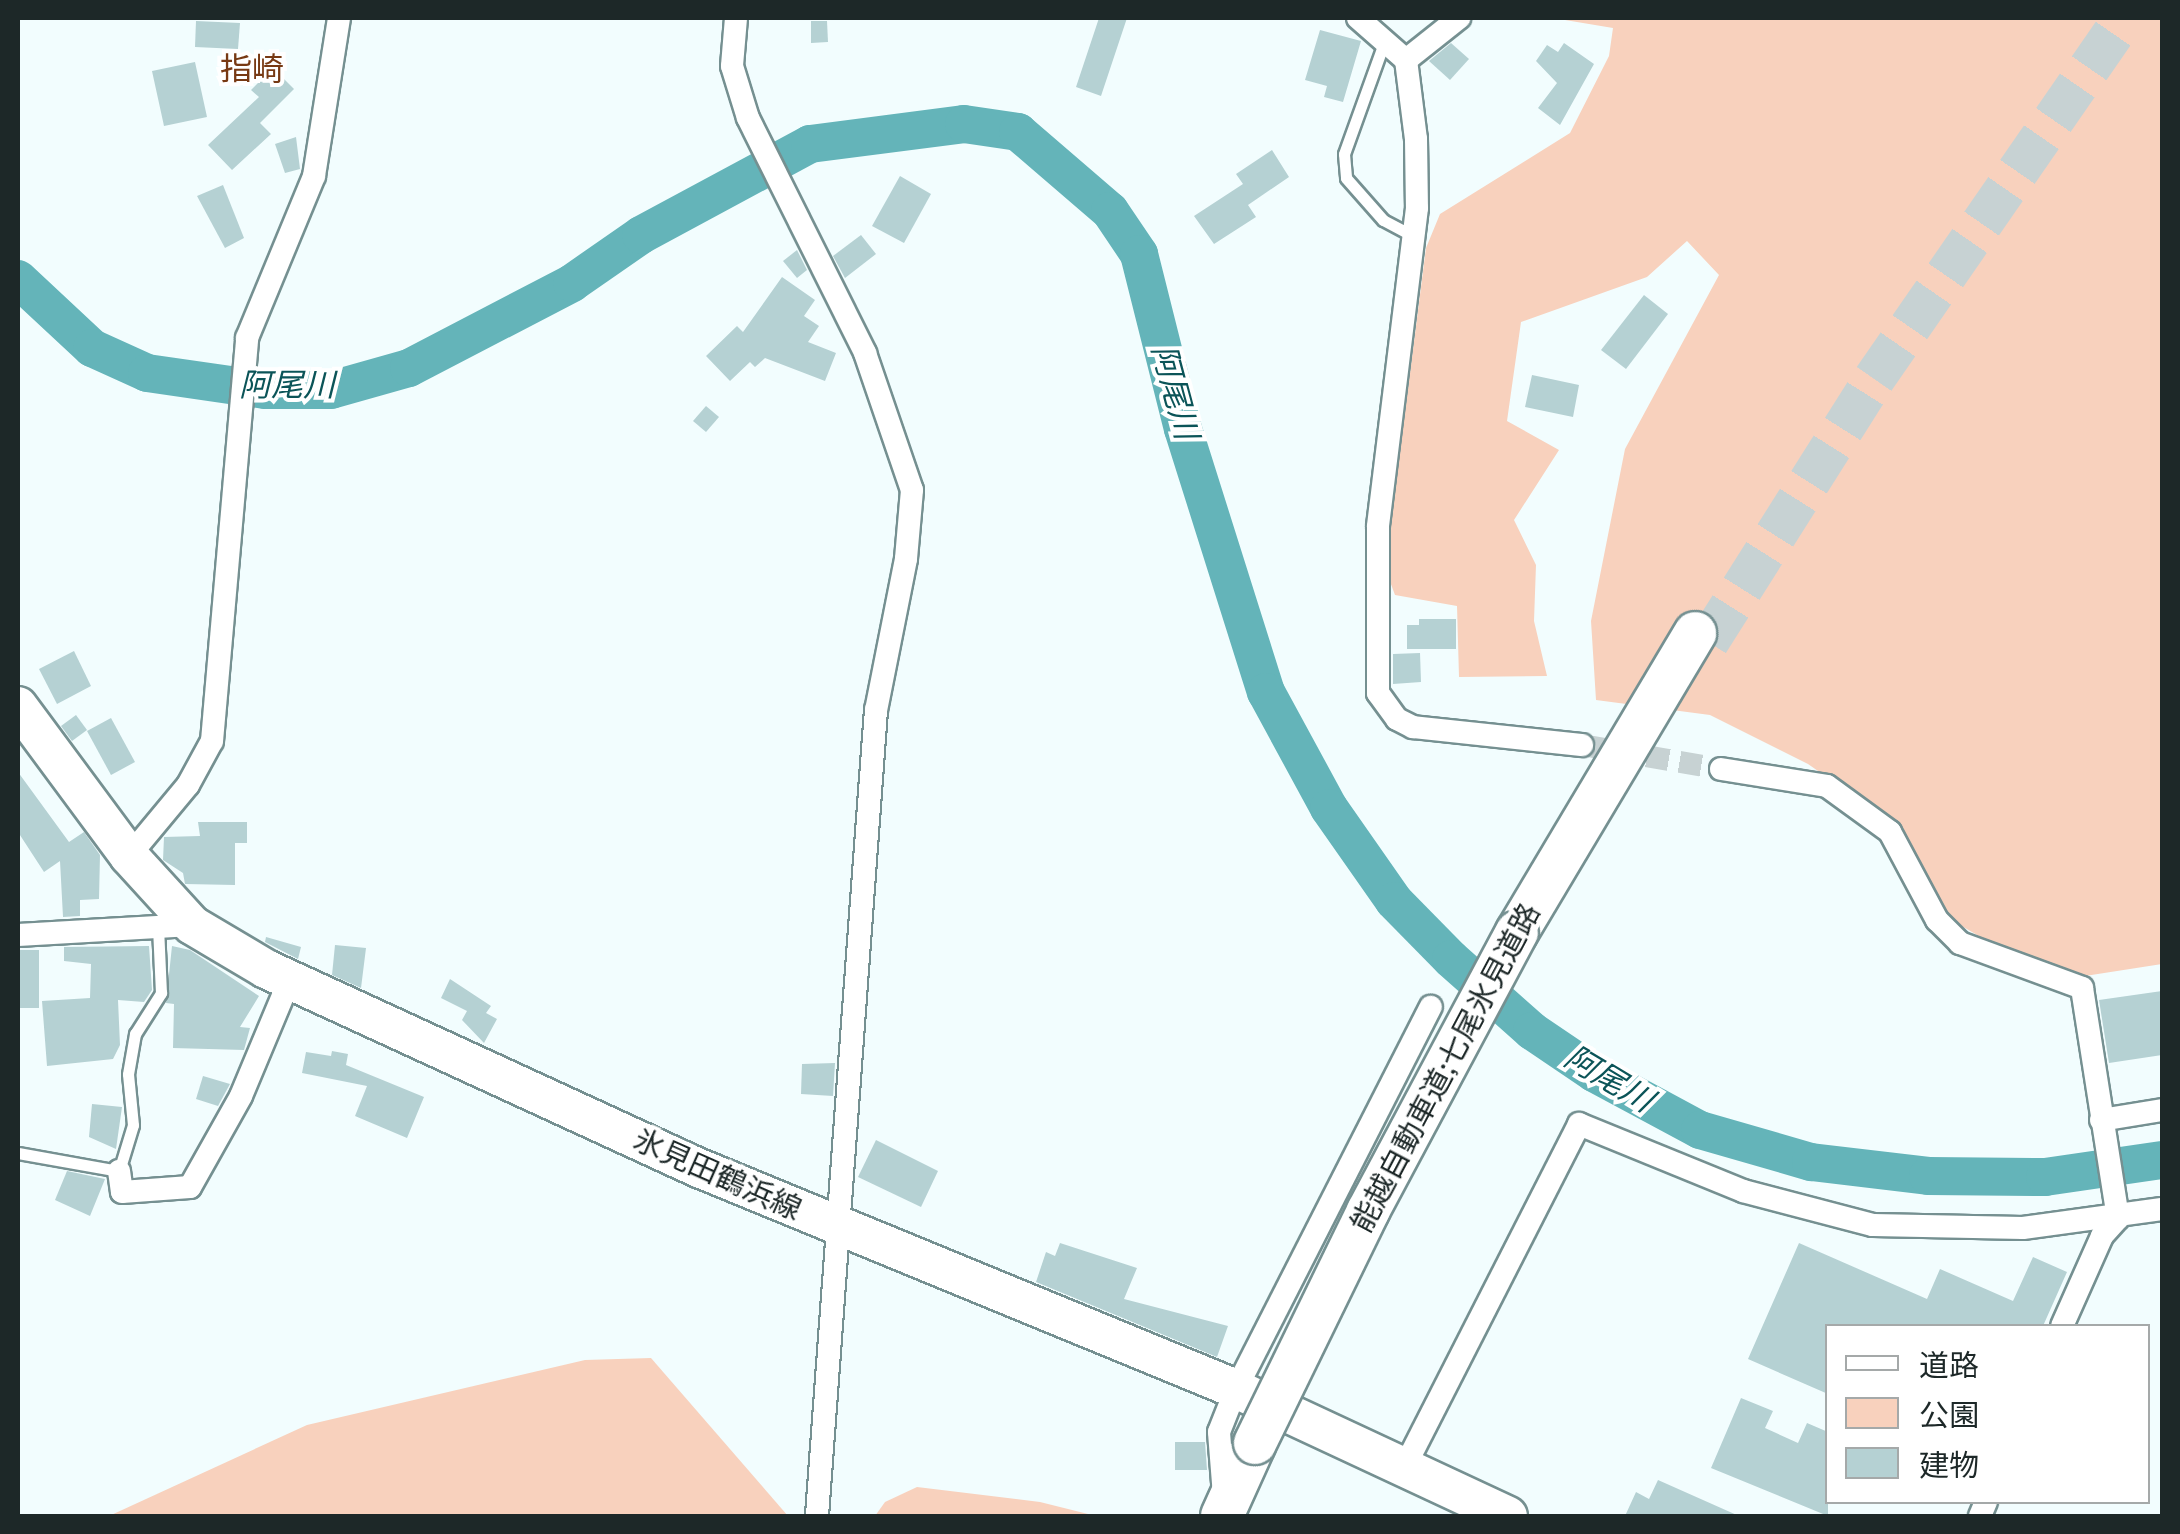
<!DOCTYPE html>
<meta charset="utf-8">
<style>
body{margin:0}
#map{position:relative;width:2180px;height:1534px;overflow:hidden;background:#f2fdfe;font-family:"Space Grotesk","Noto Sans JP",sans-serif}
div>[style]{position:absolute}
[style*='--x']{left:calc(var(--x)*1px);top:calc(var(--y)*1px);width:calc(var(--w)*1px);rotate:calc(var(--a)*1deg)}
.green>*{inset:0;background:#f8d1bd}
.river>*{height:38px;margin:-19px;padding:0 19px;transform-origin:19px;border-radius:19px;background:#64b4b9}
.building>*{inset:0;background:#b5d1d3}
.minor-tunnel>*{height:22px;margin-top:-11px;transform-origin:0;background:repeating-linear-gradient(90deg,#c7d2d3 0 22px,transparent 0 33px)}
.motorway-tunnel>*{height:42px;margin-top:-21px;transform-origin:0;background:repeating-linear-gradient(90deg,#c7d2d3 0 42px,transparent 0 63px)}
.roads{filter:drop-shadow(2px 0 #759091) drop-shadow(-2px 0 #759091) drop-shadow(0 2px #759091) drop-shadow(0 -2px #759091)}
.service>*{height:11px;margin:-5.5px;padding:0 5.5px;transform-origin:5.5px;border-radius:5.5px;background:#fff}
.minor>*{height:22px;margin:-11px;padding:0 11px;transform-origin:11px;border-radius:11px;background:#fff}
.primary>*{height:38px;margin:-19px;padding:0 19px;transform-origin:19px;border-radius:19px;background:#fff}
.motorway>*{height:42px;margin:-21px;padding:0 21px;transform-origin:21px;border-radius:21px;background:#fff}
.bridges{filter:drop-shadow(2px 0 #759091) drop-shadow(-2px 0 #759091) drop-shadow(0 2px #759091) drop-shadow(0 -2px #759091)}
.motorway-bridge>*{height:42px;margin:-21px;padding:0 21px;transform-origin:21px;border-radius:21px;background:#fff}
span{translate:-50% -50%;white-space:nowrap;text-align:center;line-height:1.15;-webkit-text-stroke:8px #fff;paint-order:stroke}
.street-label{font-size:30px;color:#1d2828}
.neighbourhood-label{font-size:32px;color:#773913}
.water-label{font-size:32px;color:#0b5458;font-style:italic}
.frame{position:absolute;inset:0;border:20px solid #1d2828;pointer-events:none}
.legend{position:absolute;left:1825px;top:1324px;width:325px;height:180px;box-sizing:border-box;background:#fff;border:2px solid #a5a9a9;margin:0;padding:12px 18px;list-style:none;font-size:30px;color:#1d2828}
.legend li{display:flex;align-items:center;gap:20px;height:50px}
.legend b{width:50px;border:2px solid #a5a9a9}
</style>
<div id="map">
<div class="green">
<div style="clip-path:polygon(1553px 18px,2162px 18px,2162px 964px,2085px 976px,1984px 939px,1948px 918px,1894px 824px,1808px 764px,1710px 715px,1596px 700px,1591px 621px,1625px 449px,1719px 275px,1687px 241px,1647px 277px,1521px 322px,1507px 421px,1559px 450px,1514px 520px,1536px 565px,1534px 621px,1547px 676px,1459px 677px,1457px 606px,1395px 595px,1385px 568px,1426px 248px,1440px 214px,1570px 133px,1609px 56px,1613px 28px)"></div>
<div style="clip-path:polygon(651px 1358px,788px 1516px,109px 1516px,307px 1425px,585px 1360px)"></div>
<div style="clip-path:polygon(917px 1487px,1040px 1502px,1096px 1516px,875px 1516px,885px 1502px)"></div>
</div>
<div class="river">
<div style="--x:18;--y:279;--w:101;--a:43"></div>
<div style="--x:92;--y:348;--w:60;--a:24.4"></div>
<div style="--x:147;--y:373;--w:119;--a:8.2"></div>
<div style="--x:265;--y:390;--w:66;--a:0"></div>
<div style="--x:331;--y:390;--w:81;--a:-15.8"></div>
<div style="--x:409;--y:368;--w:184;--a:-27.5"></div>
<div style="--x:572;--y:283;--w:84;--a:-34.8"></div>
<div style="--x:641;--y:235;--w:192;--a:-28.3"></div>
<div style="--x:810;--y:144;--w:155;--a:-7.4"></div>
<div style="--x:964;--y:124;--w:55;--a:8.4"></div>
<div style="--x:1018;--y:132;--w:121;--a:40.7"></div>
<div style="--x:1110;--y:211;--w:52;--a:56"></div>
<div style="--x:1139;--y:254;--w:180;--a:75.9"></div>
<div style="--x:1183;--y:429;--w:276;--a:72.5"></div>
<div style="--x:1266;--y:692;--w:132;--a:61.5"></div>
<div style="--x:1329;--y:808;--w:113;--a:55"></div>
<div style="--x:1394;--y:901;--w:81;--a:45.5"></div>
<div style="--x:1451;--y:959;--w:108;--a:41.6"></div>
<div style="--x:1532;--y:1031;--w:75;--a:34.1"></div>
<div style="--x:1594;--y:1073;--w:120;--a:28.3"></div>
<div style="--x:1700;--y:1130;--w:116;--a:16.1"></div>
<div style="--x:1811;--y:1162;--w:118;--a:6.8"></div>
<div style="--x:1928;--y:1176;--w:117;--a:0.5"></div>
<div style="--x:2045;--y:1177;--w:118;--a:-8.3"></div>
</div>
<div class="building">
<div style="clip-path:polygon(1099px 18px,1127px 18px,1101px 96px,1076px 87px)"></div>
<div style="clip-path:polygon(196px 21px,240px 23px,238px 49px,195px 47px)"></div>
<div style="clip-path:polygon(811px 21px,827px 21px,828px 42px,811px 43px)"></div>
<div style="clip-path:polygon(1320px 30px,1361px 41px,1343px 102px,1324px 97px,1327px 86px,1305px 80px)"></div>
<div style="clip-path:polygon(1451px 43px,1469px 59px,1450px 80px,1429px 61px)"></div>
<div style="clip-path:polygon(1564px 43px,1594px 64px,1560px 125px,1538px 108px,1557px 83px,1536px 61px,1547px 45px,1558px 52px)"></div>
<div style="clip-path:polygon(195px 62px,207px 117px,164px 126px,152px 71px)"></div>
<div style="clip-path:polygon(273px 68px,294px 89px,260px 123px,271px 134px,232px 170px,208px 145px,259px 97px,251px 90px)"></div>
<div style="clip-path:polygon(296px 137px,300px 169px,285px 173px,275px 144px)"></div>
<div style="clip-path:polygon(1272px 150px,1289px 177px,1248px 205px,1256px 217px,1214px 244px,1194px 216px,1243px 184px,1236px 174px)"></div>
<div style="clip-path:polygon(900px 176px,931px 194px,904px 243px,872px 226px)"></div>
<div style="clip-path:polygon(223px 185px,244px 238px,225px 248px,197px 196px)"></div>
<div style="clip-path:polygon(861px 235px,876px 254px,845px 278px,833px 256px)"></div>
<div style="clip-path:polygon(797px 250px,807px 270px,797px 278px,783px 261px)"></div>
<div style="clip-path:polygon(782px 277px,815px 300px,804px 316px,819px 326px,808px 342px,836px 353px,825px 381px,765px 358px,755px 367px,750px 362px,730px 381px,706px 356px,737px 326px,743px 332px)"></div>
<div style="clip-path:polygon(1644px 295px,1668px 314px,1626px 369px,1601px 350px)"></div>
<div style="clip-path:polygon(1532px 375px,1579px 385px,1573px 417px,1525px 407px)"></div>
<div style="clip-path:polygon(706px 406px,719px 417px,706px 432px,693px 421px)"></div>
<div style="clip-path:polygon(1419px 619px,1456px 619px,1456px 649px,1407px 649px,1407px 625px,1419px 625px)"></div>
<div style="clip-path:polygon(74px 651px,91px 686px,57px 704px,39px 669px)"></div>
<div style="clip-path:polygon(1420px 653px,1421px 682px,1393px 684px,1393px 654px)"></div>
<div style="clip-path:polygon(76px 715px,87px 730px,72px 741px,61px 726px)"></div>
<div style="clip-path:polygon(111px 718px,135px 762px,111px 775px,87px 731px)"></div>
<div style="clip-path:polygon(18px 772px,69px 842px,84px 832px,100px 855px,99px 899px,80px 900px,80px 916px,63px 917px,60px 861px,44px 872px,18px 832px)"></div>
<div style="clip-path:polygon(198px 822px,247px 822px,247px 843px,235px 843px,235px 885px,185px 884px,183px 873px,163px 860px,164px 837px,200px 836px)"></div>
<div style="clip-path:polygon(266px 937px,301px 947px,298px 959px,265px 942px)"></div>
<div style="clip-path:polygon(335px 945px,366px 948px,361px 988px,332px 975px)"></div>
<div style="clip-path:polygon(149px 946px,152px 990px,144px 1002px,118px 1000px,120px 1045px,113px 1059px,47px 1066px,42px 1001px,90px 998px,91px 964px,64px 961px,64px 947px)"></div>
<div style="clip-path:polygon(172px 946px,190px 950px,259px 996px,240px 1027px,250px 1028px,244px 1050px,173px 1048px,174px 1004px,166px 1003px)"></div>
<div style="clip-path:polygon(18px 950px,39px 950px,39px 1008px,18px 1008px)"></div>
<div style="clip-path:polygon(450px 979px,491px 1006px,486px 1013px,497px 1019px,484px 1043px,462px 1020px,467px 1011px,441px 998px)"></div>
<div style="clip-path:polygon(2162px 991px,2162px 1055px,2109px 1063px,2099px 1000px)"></div>
<div style="clip-path:polygon(332px 1051px,348px 1054px,346px 1065px,424px 1097px,407px 1138px,355px 1116px,367px 1086px,302px 1073px,306px 1052px,331px 1056px)"></div>
<div style="clip-path:polygon(835px 1063px,833px 1096px,801px 1094px,802px 1064px)"></div>
<div style="clip-path:polygon(203px 1076px,230px 1084px,218px 1106px,196px 1099px)"></div>
<div style="clip-path:polygon(92px 1104px,122px 1107px,116px 1149px,89px 1137px)"></div>
<div style="clip-path:polygon(876px 1140px,938px 1171px,921px 1207px,858px 1177px)"></div>
<div style="clip-path:polygon(67px 1171px,105px 1179px,90px 1216px,55px 1200px)"></div>
<div style="clip-path:polygon(1060px 1243px,1137px 1268px,1124px 1299px,1228px 1326px,1217px 1357px,1036px 1282px,1046px 1252px,1055px 1256px)"></div>
<div style="clip-path:polygon(1799px 1243px,1927px 1299px,1940px 1269px,2013px 1301px,2033px 1257px,2067px 1272px,2043px 1326px,1828px 1326px,1828px 1394px,1748px 1359px)"></div>
<div style="clip-path:polygon(1741px 1398px,1773px 1411px,1765px 1428px,1798px 1443px,1807px 1423px,1828px 1432px,1828px 1516px,1711px 1468px)"></div>
<div style="clip-path:polygon(1175px 1442px,1205px 1442px,1207px 1470px,1175px 1470px)"></div>
<div style="clip-path:polygon(1658px 1480px,1739px 1516px,1625px 1516px,1636px 1492px,1649px 1499px)"></div>
</div>
<div class="minor-tunnel">
<div style="--x:1582;--y:745;--w:141;--a:9.8"></div>
</div>
<div class="motorway-tunnel">
<div style="--x:1708;--y:642;--w:311;--a:-57.7"></div>
<div style="--x:1874;--y:379;--w:439;--a:-55.3"></div>
</div>
<div class="roads">
<div class="service">
<div style="--x:1385;--y:40;--w:121;--a:109.8"></div>
<div style="--x:1344;--y:154;--w:24;--a:85"></div>
<div style="--x:1346;--y:178;--w:56;--a:48.6"></div>
<div style="--x:1383;--y:220;--w:34;--a:28"></div>
<div style="--x:18;--y:1153;--w:103;--a:10.1"></div>
<div style="--x:119;--y:1171;--w:48;--a:-73.1"></div>
<div style="--x:133;--y:1125;--w:51;--a:-95.6"></div>
<div style="--x:128;--y:1074;--w:41;--a:-80.1"></div>
<div style="--x:135;--y:1034;--w:49;--a:-57.6"></div>
<div style="--x:161;--y:993;--w:65;--a:-92.6"></div>
</div>
<div class="minor">
<div style="--x:736;--y:18;--w:48;--a:94.8"></div>
<div style="--x:732;--y:66;--w:54;--a:72.9"></div>
<div style="--x:748;--y:118;--w:263;--a:63.5"></div>
<div style="--x:865;--y:353;--w:145;--a:71.1"></div>
<div style="--x:912;--y:490;--w:69;--a:95"></div>
<div style="--x:906;--y:559;--w:154;--a:101.2"></div>
<div style="--x:876;--y:710;--w:808;--a:94.19"></div>
<div style="--x:1358;--y:18;--w:64;--a:41.2"></div>
<div style="--x:1406;--y:60;--w:80;--a:82.8"></div>
<div style="--x:1416;--y:139;--w:69;--a:89.2"></div>
<div style="--x:1417;--y:208;--w:321;--a:97"></div>
<div style="--x:1378;--y:527;--w:166;--a:90"></div>
<div style="--x:1378;--y:693;--w:32;--a:54"></div>
<div style="--x:1397;--y:719;--w:18;--a:27"></div>
<div style="--x:1413;--y:727;--w:170;--a:6.1"></div>
<div style="--x:1406;--y:60;--w:68;--a:-38.4"></div>
<div style="--x:1721;--y:769;--w:107;--a:9.1"></div>
<div style="--x:1827;--y:786;--w:78;--a:36.1"></div>
<div style="--x:1890;--y:832;--w:100;--a:61.9"></div>
<div style="--x:1937;--y:920;--w:33;--a:45"></div>
<div style="--x:1960;--y:943;--w:130;--a:20.2"></div>
<div style="--x:2082;--y:988;--w:233;--a:81.1"></div>
<div style="--x:129;--y:856;--w:92;--a:-50.3"></div>
<div style="--x:188;--y:785;--w:50;--a:-61.4"></div>
<div style="--x:212;--y:741;--w:405;--a:-85"></div>
<div style="--x:247;--y:338;--w:175;--a:-67.5"></div>
<div style="--x:314;--y:176;--w:160;--a:-81"></div>
<div style="--x:18;--y:935;--w:174;--a:-3.3"></div>
<div style="--x:2101;--y:1120;--w:62;--a:-9.3"></div>
<div style="--x:119;--y:1171;--w:21;--a:82"></div>
<div style="--x:122;--y:1192;--w:68;--a:-4.2"></div>
<div style="--x:190;--y:1187;--w:104;--a:-60.7"></div>
<div style="--x:241;--y:1096;--w:125;--a:-67.3"></div>
<div style="--x:2062;--y:1326;--w:98;--a:-66"></div>
<div style="--x:2102;--y:1236;--w:24;--a:-48"></div>
<div style="--x:1404;--y:1468;--w:386;--a:-63"></div>
<div style="--x:1579;--y:1124;--w:177;--a:22.2"></div>
<div style="--x:1743;--y:1191;--w:134;--a:14.7"></div>
<div style="--x:1873;--y:1225;--w:150;--a:1.1"></div>
<div style="--x:2023;--y:1228;--w:140;--a:-7.8"></div>
<div style="--x:1224;--y:1496;--w:64;--a:-94.5"></div>
<div style="--x:1219;--y:1432;--w:46;--a:-68.4"></div>
<div style="--x:1236;--y:1389;--w:429;--a:-63"></div>
<div style="--x:1980;--y:1516;--w:15;--a:-67"></div>
</div>
<div class="primary">
<div style="--x:18;--y:706;--w:187;--a:53.5"></div>
<div style="--x:129;--y:856;--w:93;--a:47.6"></div>
<div style="--x:192;--y:925;--w:86;--a:30.7"></div>
<div style="--x:266;--y:969;--w:477;--a:24.7"></div>
<div style="--x:699;--y:1168;--w:581;--a:22.37"></div>
<div style="--x:1236;--y:1389;--w:300;--a:25"></div>
</div>
<div class="motorway">
<div style="--x:1517;--y:932;--w:348;--a:-59.2"></div>
<div style="--x:1222;--y:1516;--w:80;--a:-65.7"></div>
</div>
</div>
<div class="bridges">
<div class="motorway-bridge">
<div style="--x:1255;--y:1443;--w:258;--a:-64"></div>
<div style="--x:1368;--y:1211;--w:316;--a:-61.9"></div>
</div>
</div>
<div class="street-label">
<span style="left:1446px;top:1068px;rotate:-62deg">能越自動車道;七尾氷見道路</span>
<span style="left:717px;top:1175px;rotate:24deg">氷見田鶴浜線</span>
</div>
<div class="neighbourhood-label">
<span style="left:252px;top:69px">指崎</span>
</div>
<div class="water-label">
<span style="left:287px;top:385px">阿尾川</span>
<span style="left:1175px;top:392px;rotate:75deg">阿尾川</span>
<span style="left:1609px;top:1079px;rotate:31deg">阿尾川</span>
</div>
<div class="frame"></div>
<ul class="legend">
<li><b style="height:12px;background:#fff"></b>道路</li>
<li><b style="height:28px;background:#f8d1bd"></b>公園</li>
<li><b style="height:28px;background:#b5d1d3"></b>建物</li>
</ul>
</div>
